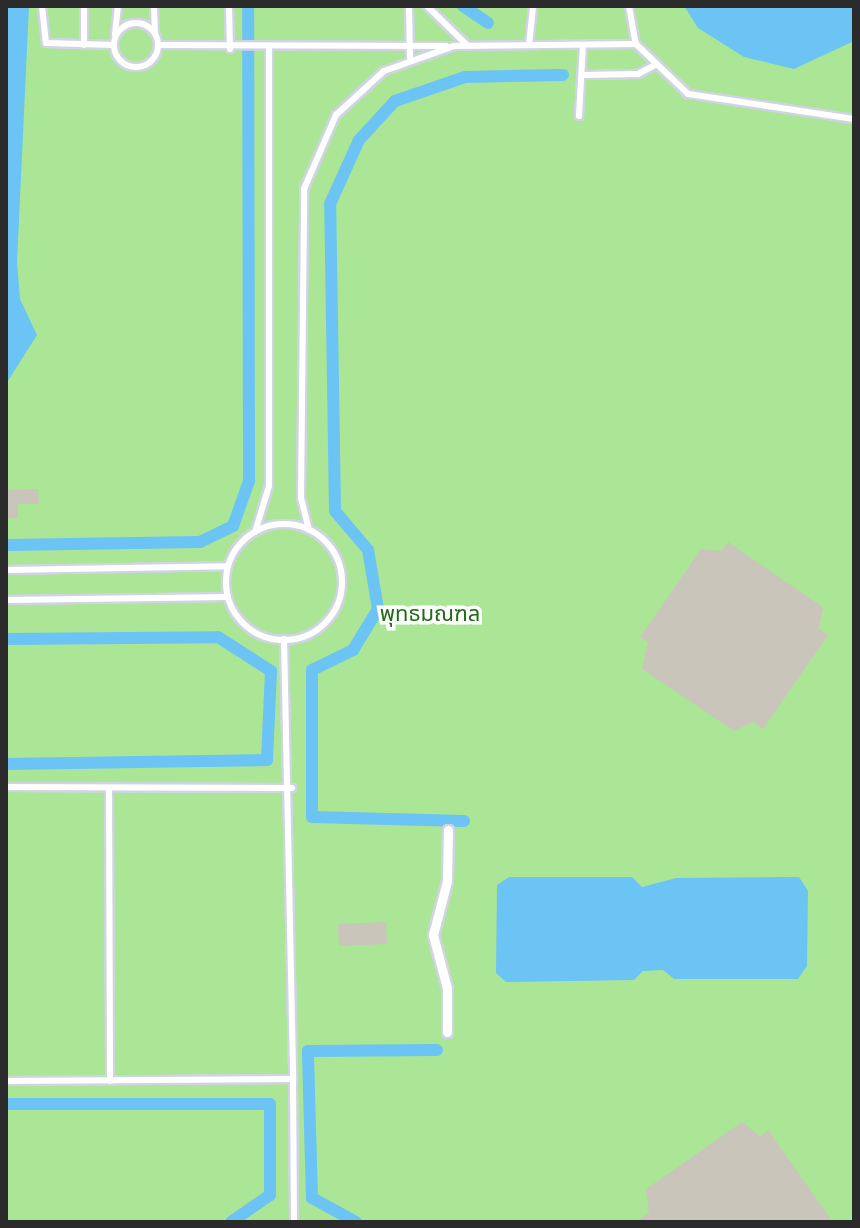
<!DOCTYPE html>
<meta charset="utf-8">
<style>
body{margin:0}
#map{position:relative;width:860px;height:1228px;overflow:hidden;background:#ede7dc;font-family:"Fira Sans","Noto Sans Thai",sans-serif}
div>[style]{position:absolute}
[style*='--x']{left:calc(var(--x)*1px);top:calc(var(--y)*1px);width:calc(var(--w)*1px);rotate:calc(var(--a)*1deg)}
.green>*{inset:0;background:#abe697}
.water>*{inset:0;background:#6bc4f3}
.canal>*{height:12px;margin:-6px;padding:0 6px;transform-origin:6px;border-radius:6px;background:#6bc4f3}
.building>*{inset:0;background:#c9c5bb}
.roads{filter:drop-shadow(2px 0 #d1d3e4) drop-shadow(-2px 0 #d1d3e4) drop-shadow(0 2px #d1d3e4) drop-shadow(0 -2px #d1d3e4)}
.service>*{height:6px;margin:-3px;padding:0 3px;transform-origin:3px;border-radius:3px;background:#fff}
.service>.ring{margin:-3px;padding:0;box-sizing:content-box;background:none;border:6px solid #fff;border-radius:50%}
.pedestrian>*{height:9px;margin:-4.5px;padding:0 4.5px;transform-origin:4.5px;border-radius:4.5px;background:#fff}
span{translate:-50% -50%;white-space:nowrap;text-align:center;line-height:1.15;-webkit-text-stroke:7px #fff;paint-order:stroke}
.park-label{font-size:22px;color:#226b17}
.frame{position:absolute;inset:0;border:8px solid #2b2b2b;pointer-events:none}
</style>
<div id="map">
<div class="green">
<div style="clip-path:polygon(6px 6px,854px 6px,854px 1222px,6px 1222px)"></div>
</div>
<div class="water">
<div style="clip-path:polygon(6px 6px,29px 6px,17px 262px,20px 299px,37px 335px,6px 384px)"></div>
<div style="clip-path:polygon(684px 6px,854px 6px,854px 41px,794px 69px,744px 57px,698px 28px)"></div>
<div style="clip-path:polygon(509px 877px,632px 877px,642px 887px,676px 878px,799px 877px,808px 891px,807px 966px,798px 979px,674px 979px,663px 970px,643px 971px,634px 980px,506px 982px,496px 973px,497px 885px)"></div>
</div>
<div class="canal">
<div style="--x:463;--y:6;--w:30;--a:34"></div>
<div style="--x:6;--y:545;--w:194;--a:-0.9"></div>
<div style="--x:200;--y:542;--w:37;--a:-26"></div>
<div style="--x:233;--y:526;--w:48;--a:-70.4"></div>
<div style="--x:249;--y:481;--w:475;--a:-90.1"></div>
<div style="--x:6;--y:639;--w:212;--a:-0.5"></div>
<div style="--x:218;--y:637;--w:63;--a:32.7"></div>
<div style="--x:271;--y:671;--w:89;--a:92.6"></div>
<div style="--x:267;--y:760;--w:261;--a:179.1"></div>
<div style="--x:464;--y:821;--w:152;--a:-178.5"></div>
<div style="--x:312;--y:817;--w:147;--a:-90"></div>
<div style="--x:312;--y:670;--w:46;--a:-26"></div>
<div style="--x:353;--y:650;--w:48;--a:-58.6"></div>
<div style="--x:378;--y:609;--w:60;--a:-99.6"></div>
<div style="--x:368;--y:550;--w:51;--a:-130.2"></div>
<div style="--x:335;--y:511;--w:307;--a:-90.9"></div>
<div style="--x:330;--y:204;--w:70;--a:-65.6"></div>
<div style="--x:359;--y:140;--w:53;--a:-47.3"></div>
<div style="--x:395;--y:101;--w:74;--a:-18.9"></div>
<div style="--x:465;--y:77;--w:98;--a:-1.2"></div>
<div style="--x:6;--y:1104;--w:264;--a:0"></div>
<div style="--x:270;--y:1104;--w:91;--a:90"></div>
<div style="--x:270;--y:1195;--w:47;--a:145.3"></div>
<div style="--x:356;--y:1222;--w:50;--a:-151.4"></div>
<div style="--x:312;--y:1198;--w:147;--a:-91.6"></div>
<div style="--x:308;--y:1051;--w:129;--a:-0.4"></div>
</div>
<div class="building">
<div style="clip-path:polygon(38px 489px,39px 504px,18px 504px,18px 518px,6px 519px,6px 490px)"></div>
<div style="clip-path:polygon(728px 542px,823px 607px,819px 629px,828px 635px,763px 729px,753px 722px,734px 731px,642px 669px,648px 642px,640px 637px,701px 549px,722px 551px)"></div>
<div style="clip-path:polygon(386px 922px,387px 944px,339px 946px,338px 924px)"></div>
<div style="clip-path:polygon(742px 1122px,760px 1136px,768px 1130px,833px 1222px,635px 1222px,649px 1213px,646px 1189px)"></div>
</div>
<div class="roads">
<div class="service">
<div style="--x:42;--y:6;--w:37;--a:84"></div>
<div style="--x:46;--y:43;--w:68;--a:1.7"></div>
<div style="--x:84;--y:6;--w:39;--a:90"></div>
<div style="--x:154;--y:6;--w:26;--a:88"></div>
<div style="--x:229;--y:6;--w:43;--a:88.7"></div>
<div style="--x:409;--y:6;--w:52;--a:88.9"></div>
<div style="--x:427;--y:6;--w:56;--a:44.3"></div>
<div style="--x:629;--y:6;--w:39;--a:80"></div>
<div class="ring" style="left:114px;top:23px;width:38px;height:38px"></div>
<div style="--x:115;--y:34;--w:28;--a:-84"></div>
<div style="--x:159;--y:45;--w:287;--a:0.2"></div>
<div style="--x:529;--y:45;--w:39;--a:-84"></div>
<div style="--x:582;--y:75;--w:56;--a:-1"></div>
<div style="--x:638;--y:74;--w:21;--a:-28"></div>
<div style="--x:579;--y:116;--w:71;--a:-86.8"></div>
<div class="ring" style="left:226px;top:524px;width:110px;height:110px"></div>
<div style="--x:309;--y:530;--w:33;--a:-104"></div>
<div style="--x:301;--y:498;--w:309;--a:-89.4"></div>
<div style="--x:304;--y:189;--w:81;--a:-66.6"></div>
<div style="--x:336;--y:115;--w:65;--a:-42.5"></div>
<div style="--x:384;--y:71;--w:74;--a:-19.7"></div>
<div style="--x:454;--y:46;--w:182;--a:-0.6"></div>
<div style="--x:636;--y:44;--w:72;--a:43.9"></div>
<div style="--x:688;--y:94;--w:168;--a:8.6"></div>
<div style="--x:255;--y:532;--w:48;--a:-73.1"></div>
<div style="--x:269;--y:486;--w:440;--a:-90"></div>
<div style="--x:6;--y:570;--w:222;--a:-1"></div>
<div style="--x:6;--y:600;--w:222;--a:-0.8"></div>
<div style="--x:284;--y:639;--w:440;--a:88.8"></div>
<div style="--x:6;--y:787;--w:286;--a:0.2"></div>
<div style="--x:109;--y:788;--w:293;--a:89.8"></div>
<div style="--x:6;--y:1081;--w:287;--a:-0.4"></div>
<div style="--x:293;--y:1079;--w:143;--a:89.6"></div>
</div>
<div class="pedestrian">
<div style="--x:447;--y:1032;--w:44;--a:-90"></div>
<div style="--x:447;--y:988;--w:55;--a:-104.8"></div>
<div style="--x:433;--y:935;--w:56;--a:-75.5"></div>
<div style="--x:447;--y:881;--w:51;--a:-88.9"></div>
</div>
</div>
<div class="park-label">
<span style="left:430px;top:614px">พุทธมณฑล</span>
</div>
<div class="frame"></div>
</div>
